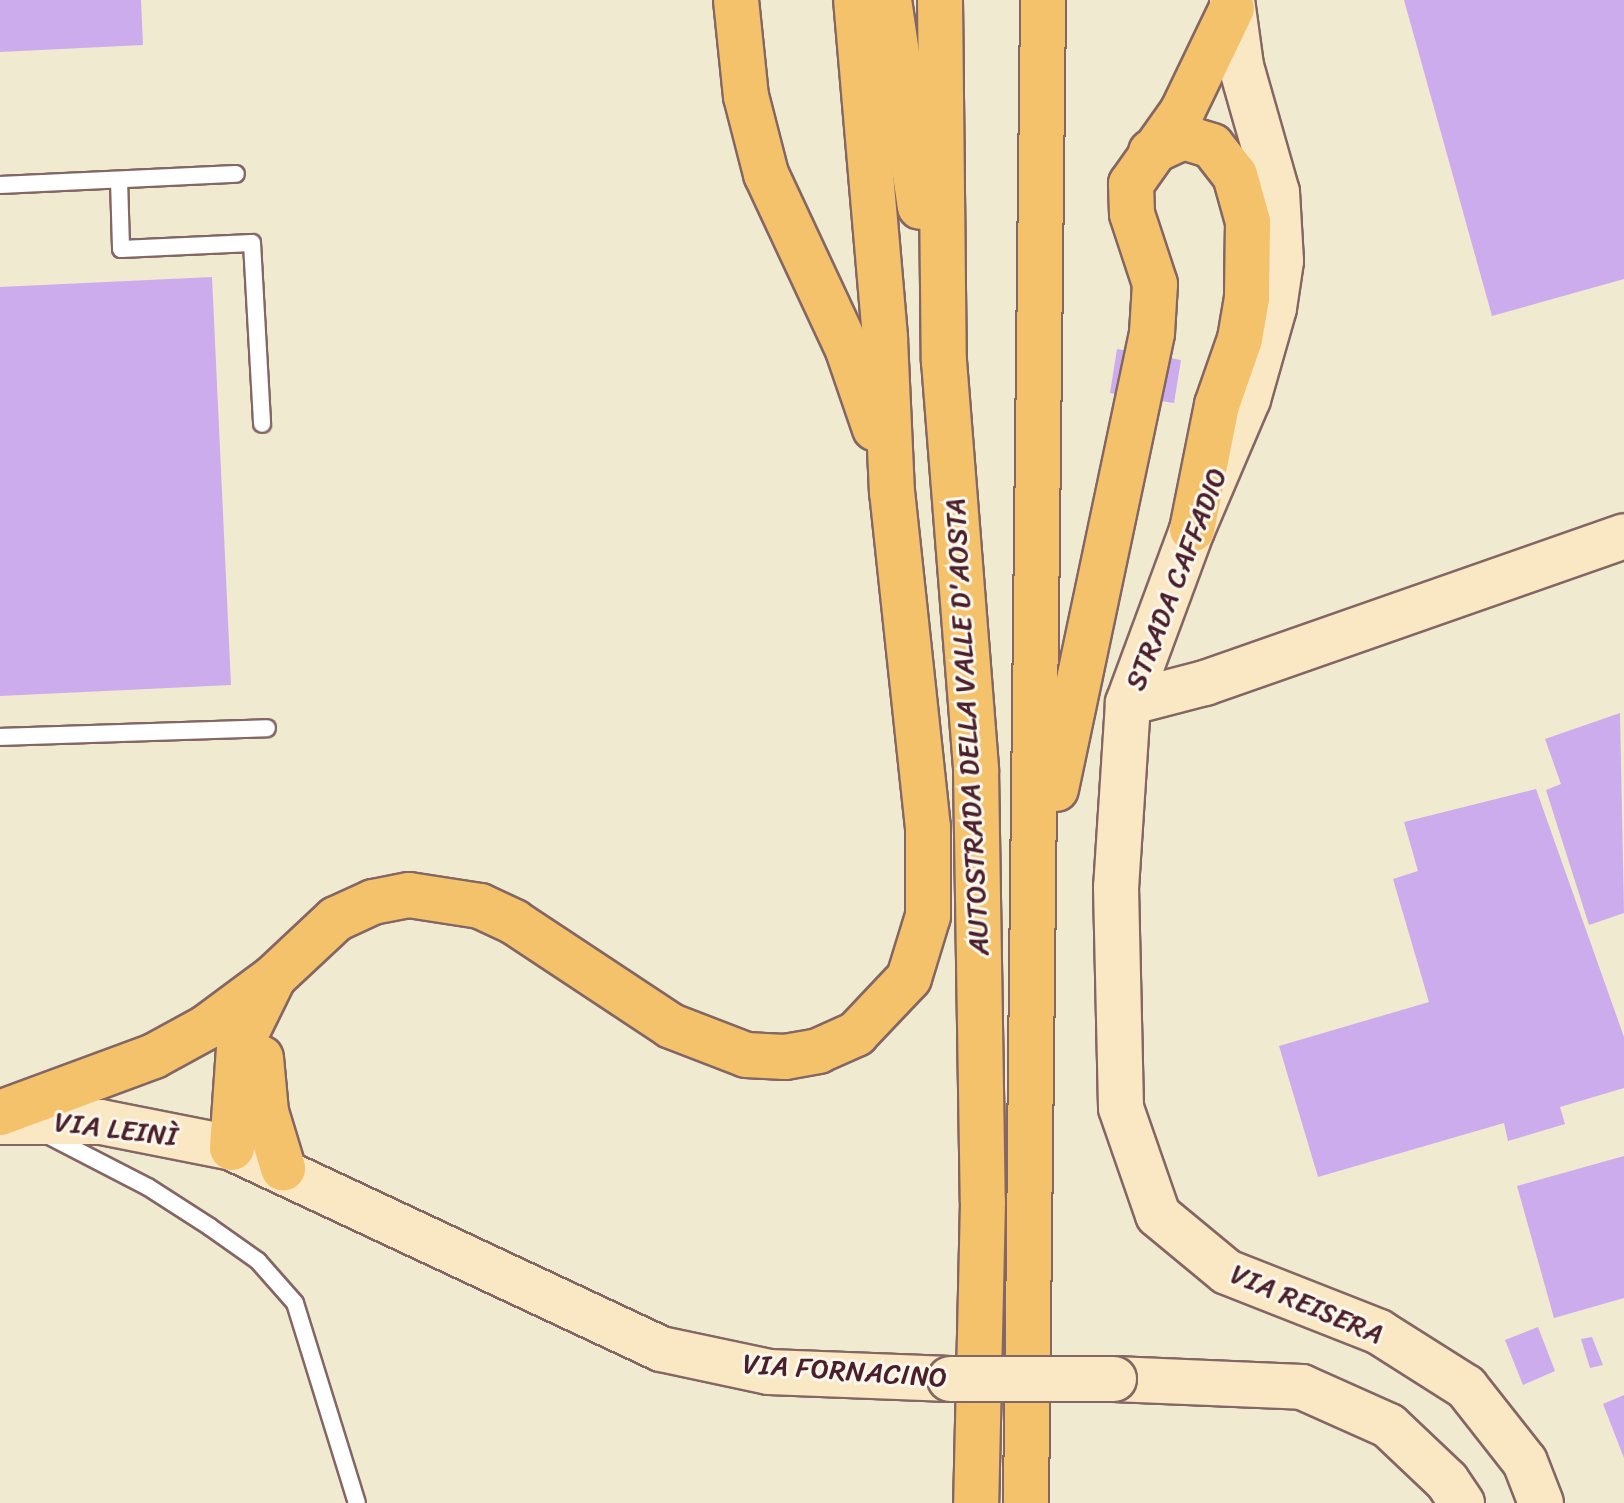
<!DOCTYPE html>
<meta charset="utf-8">
<style>
body{margin:0}
#map{position:relative;width:1624px;height:1503px;overflow:hidden;background:#f0ead0;font-family:Sriracha,sans-serif}
div>[style]{position:absolute}
[style*='--x']{left:calc(var(--x)*1px);top:calc(var(--y)*1px);width:calc(var(--w)*1px);rotate:calc(var(--a)*1deg)}
.building>*{inset:0;background:#cdaced}
.roads{filter:drop-shadow(2px 0 #846665) drop-shadow(-2px 0 #846665) drop-shadow(0 2px #846665) drop-shadow(0 -2px #846665)}
.lane>*{height:16px;margin:-8px;padding:0 8px;transform-origin:8px;border-radius:8px;background:#fff}
.secondary>*{height:44px;margin:-22px;padding:0 22px;transform-origin:22px;border-radius:22px;background:#fae7c3}
.highway>*{height:44px;margin:-22px;padding:0 22px;transform-origin:22px;border-radius:22px;background:#f3c26a}
.bridges{filter:drop-shadow(2px 0 #846665) drop-shadow(-2px 0 #846665) drop-shadow(0 2px #846665) drop-shadow(0 -2px #846665)}
.secondary-bridge>*{height:44px;margin:-22px;padding:0 22px;transform-origin:22px;border-radius:22px;background:#fae7c3}
span{translate:-50% -50%;white-space:nowrap;text-align:center;line-height:1.15;-webkit-text-stroke:6px #fbf7ec;paint-order:stroke}
.street-label{font-size:28px;color:#4a1f2b}
</style>
<div id="map">
<div class="building">
<div style="clip-path:polygon(0 0,141px 0,143px 45px,0 52px)"></div>
<div style="clip-path:polygon(1404px 0,1624px 0,1624px 279px,1492px 316px)"></div>
<div style="clip-path:polygon(212px 277px,231px 685px,0 696px,0 287px)"></div>
<div style="clip-path:polygon(1117px 349px,1181px 360px,1174px 403px,1110px 393px)"></div>
<div style="clip-path:polygon(1620px 713px,1624px 913px,1589px 925px,1546px 790px,1561px 784px,1545px 739px)"></div>
<div style="clip-path:polygon(1536px 789px,1624px 1037px,1624px 1088px,1560px 1107px,1565px 1124px,1508px 1141px,1504px 1123px,1318px 1177px,1279px 1046px,1429px 1002px,1393px 879px,1418px 871px,1404px 822px)"></div>
<div style="clip-path:polygon(1624px 1156px,1624px 1298px,1554px 1318px,1517px 1186px)"></div>
<div style="clip-path:polygon(1538px 1327px,1555px 1371px,1523px 1385px,1505px 1340px)"></div>
<div style="clip-path:polygon(1592px 1337px,1603px 1365px,1590px 1368px,1581px 1339px)"></div>
<div style="clip-path:polygon(1624px 1395px,1624px 1458px,1603px 1404px)"></div>
</div>
<div class="roads">
<div class="lane">
<div style="--x:119;--y:180;--w:69;--a:88.3"></div>
<div style="--x:121;--y:249;--w:131;--a:-2.6"></div>
<div style="--x:252;--y:243;--w:181;--a:86.8"></div>
<div style="--x:0;--y:185;--w:236;--a:-2.7"></div>
<div style="--x:0;--y:737;--w:267;--a:-1.9"></div>
<div style="--x:49;--y:1136;--w:111;--a:27.3"></div>
<div style="--x:148;--y:1187;--w:74;--a:32.8"></div>
<div style="--x:210;--y:1227;--w:59;--a:35.3"></div>
<div style="--x:258;--y:1261;--w:56;--a:48.6"></div>
<div style="--x:295;--y:1303;--w:209;--a:72.8"></div>
</div>
<div class="secondary">
<div style="--x:1232;--y:0;--w:67;--a:82.2"></div>
<div style="--x:1241;--y:66;--w:131;--a:74.1"></div>
<div style="--x:1277;--y:192;--w:69;--a:86.7"></div>
<div style="--x:1281;--y:261;--w:48;--a:98.5"></div>
<div style="--x:1274;--y:308;--w:95;--a:105.9"></div>
<div style="--x:1248;--y:399;--w:142;--a:113.1"></div>
<div style="--x:1192;--y:530;--w:184;--a:110.3"></div>
<div style="--x:1128;--y:703;--w:184;--a:93.7"></div>
<div style="--x:1116;--y:887;--w:221;--a:88.7"></div>
<div style="--x:1121;--y:1108;--w:113;--a:70.9"></div>
<div style="--x:1158;--y:1215;--w:89;--a:39.6"></div>
<div style="--x:1227;--y:1272;--w:163;--a:21.5"></div>
<div style="--x:1379;--y:1332;--w:103;--a:32.3"></div>
<div style="--x:1466;--y:1387;--w:95;--a:51.8"></div>
<div style="--x:1525;--y:1462;--w:44;--a:68.7"></div>
<div style="--x:1128;--y:703;--w:80;--a:-14.6"></div>
<div style="--x:1205;--y:683;--w:444;--a:-19.3"></div>
<div style="--x:0;--y:1122;--w:101;--a:0"></div>
<div style="--x:101;--y:1122;--w:134;--a:11.2"></div>
<div style="--x:232;--y:1148;--w:474;--a:25.1"></div>
<div style="--x:661;--y:1349;--w:110;--a:12"></div>
<div style="--x:769;--y:1372;--w:181;--a:2.2"></div>
<div style="--x:1114;--y:1379;--w:188;--a:2.4"></div>
<div style="--x:1302;--y:1387;--w:95;--a:24.1"></div>
<div style="--x:1389;--y:1426;--w:80;--a:43.5"></div>
<div style="--x:1447;--y:1481;--w:27;--a:56"></div>
</div>
<div class="highway">
<div style="--x:736;--y:0;--w:97;--a:84.1"></div>
<div style="--x:746;--y:96;--w:81;--a:75.6"></div>
<div style="--x:766;--y:174;--w:194;--a:65"></div>
<div style="--x:848;--y:350;--w:83;--a:71.1"></div>
<div style="--x:889;--y:0;--w:209;--a:81.5"></div>
<div style="--x:940;--y:0;--w:361;--a:89.4"></div>
<div style="--x:944;--y:361;--w:410;--a:85.5"></div>
<div style="--x:976;--y:770;--w:432;--a:89.1"></div>
<div style="--x:983;--y:1202;--w:301;--a:91.3"></div>
<div style="--x:1151;--y:152;--w:35;--a:-25"></div>
<div style="--x:1183;--y:137;--w:30;--a:17"></div>
<div style="--x:1212;--y:146;--w:37;--a:52"></div>
<div style="--x:1235;--y:175;--w:49;--a:74.5"></div>
<div style="--x:1248;--y:222;--w:76;--a:90.8"></div>
<div style="--x:1247;--y:298;--w:42;--a:99.7"></div>
<div style="--x:1240;--y:339;--w:70;--a:109.2"></div>
<div style="--x:1217;--y:405;--w:127;--a:101.3"></div>
<div style="--x:1056;--y:789;--w:466;--a:-78.1"></div>
<div style="--x:1152;--y:333;--w:49;--a:-86.5"></div>
<div style="--x:1155;--y:284;--w:74;--a:-108.2"></div>
<div style="--x:1132;--y:214;--w:30;--a:-92"></div>
<div style="--x:1131;--y:184;--w:88;--a:-54.7"></div>
<div style="--x:1182;--y:112;--w:115;--a:-64.3"></div>
<div style="--x:261;--y:1058;--w:54;--a:84.7"></div>
<div style="--x:266;--y:1112;--w:59;--a:73.1"></div>
<div style="--x:0;--y:1113;--w:164;--a:-20.3"></div>
<div style="--x:154;--y:1056;--w:60;--a:-28.7"></div>
<div style="--x:207;--y:1027;--w:84;--a:-36.7"></div>
<div style="--x:274;--y:977;--w:85;--a:-43.1"></div>
<div style="--x:336;--y:919;--w:41;--a:-24.7"></div>
<div style="--x:373;--y:902;--w:37;--a:-11"></div>
<div style="--x:409;--y:895;--w:72;--a:8.8"></div>
<div style="--x:480;--y:906;--w:38;--a:25"></div>
<div style="--x:514;--y:922;--w:188;--a:33.5"></div>
<div style="--x:671;--y:1026;--w:80;--a:21.1"></div>
<div style="--x:746;--y:1055;--w:39;--a:3"></div>
<div style="--x:785;--y:1057;--w:34;--a:-10"></div>
<div style="--x:818;--y:1051;--w:42;--a:-24.1"></div>
<div style="--x:856;--y:1034;--w:77;--a:-46.6"></div>
<div style="--x:909;--y:978;--w:65;--a:-73"></div>
<div style="--x:928;--y:916;--w:88;--a:-90"></div>
<div style="--x:928;--y:828;--w:337;--a:-96.1"></div>
<div style="--x:892;--y:493;--w:156;--a:-92.6"></div>
<div style="--x:885;--y:337;--w:338;--a:-94.9"></div>
<div style="--x:232;--y:1148;--w:100;--a:-86"></div>
<div style="--x:239;--y:1048;--w:77;--a:-63.8"></div>
<div style="--x:1026;--y:1503;--w:1503;--a:-89.35"></div>
</div>
</div>
<div class="bridges">
<div class="secondary-bridge">
<div style="--x:950;--y:1379;--w:164;--a:0"></div>
</div>
</div>
<div class="street-label">
<span style="left:1176px;top:579px;rotate:-69deg">STRADA CAFFADIO</span>
<span style="left:967px;top:727px;rotate:-93deg">AUTOSTRADA DELLA VALLE D'AOSTA</span>
<span style="left:116px;top:1129px;rotate:7deg">VIA LEINÌ</span>
<span style="left:1307px;top:1304px;rotate:23deg">VIA REISERA</span>
<span style="left:845px;top:1371px;rotate:4deg">VIA FORNACINO</span>
</div>
</div>
